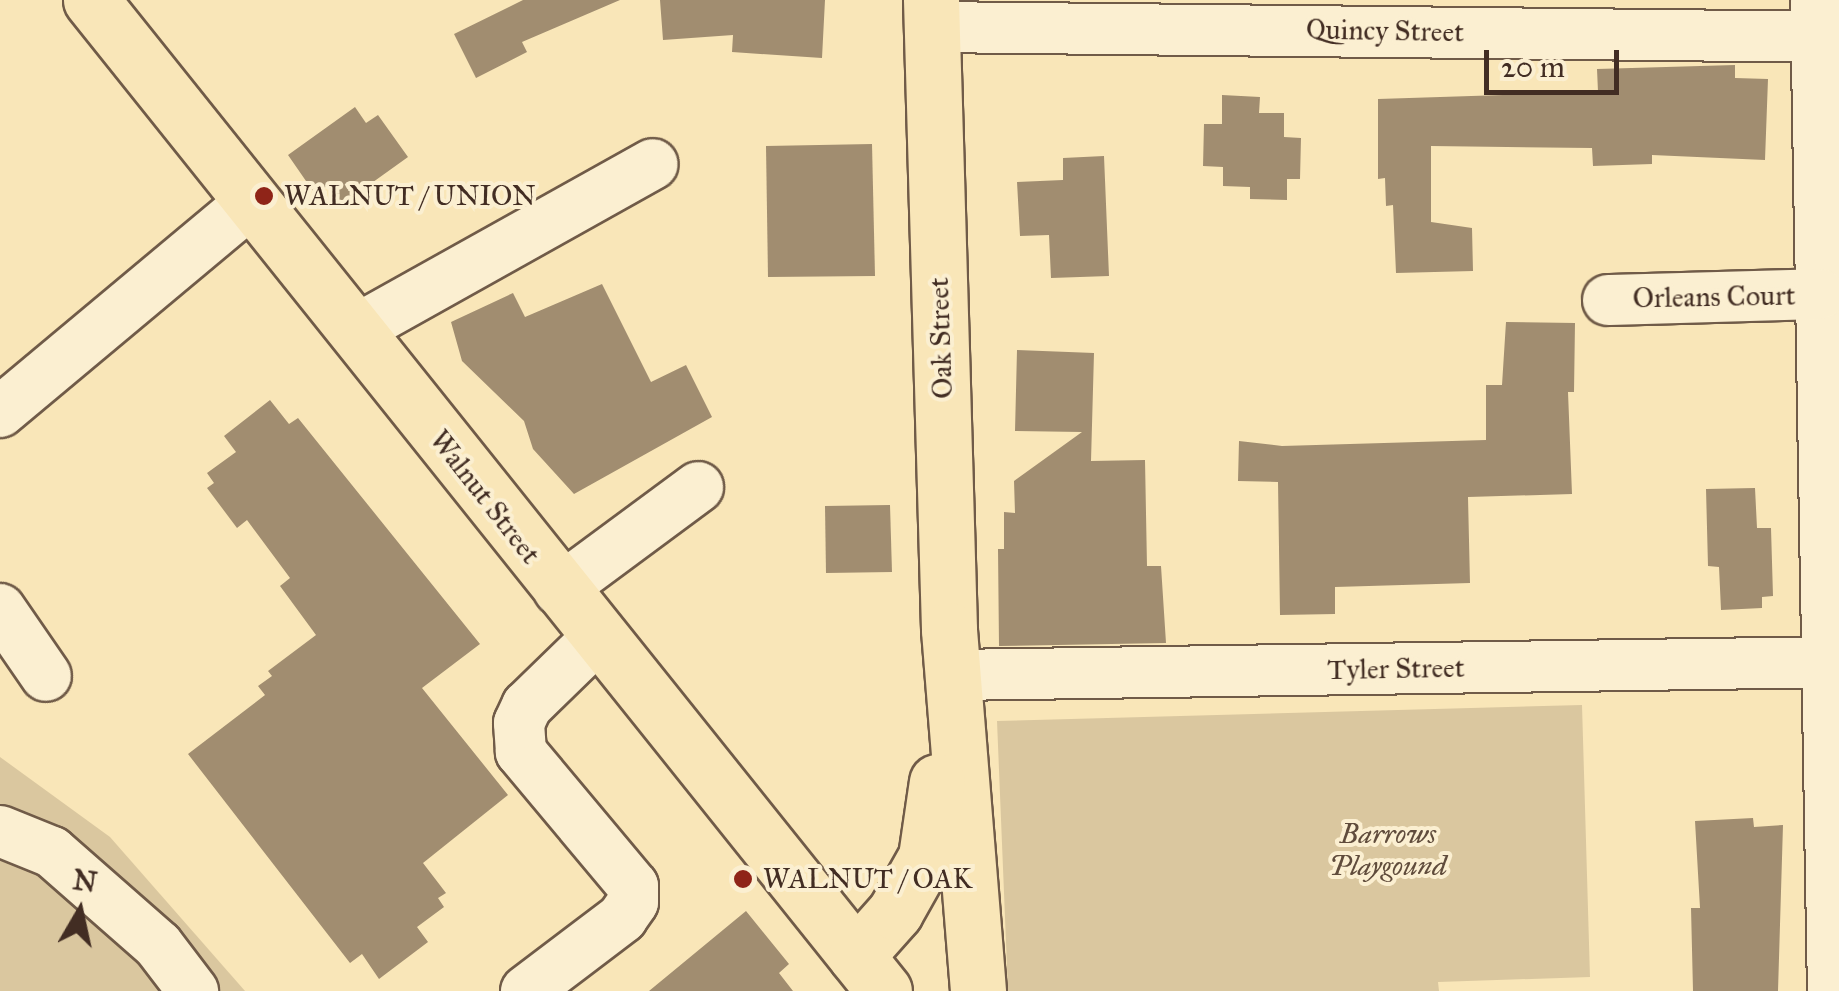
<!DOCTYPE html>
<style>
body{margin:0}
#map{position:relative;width:1839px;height:991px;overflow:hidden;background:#f9e6b8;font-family:"IM FELL Great Primer",serif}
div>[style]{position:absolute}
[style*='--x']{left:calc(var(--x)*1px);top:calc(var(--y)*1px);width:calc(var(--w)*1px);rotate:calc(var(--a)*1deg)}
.green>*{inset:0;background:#dac79f}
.building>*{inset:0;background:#a18d70}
.roads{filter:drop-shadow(2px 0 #705b48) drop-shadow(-2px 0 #705b48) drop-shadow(0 2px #705b48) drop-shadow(0 -2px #705b48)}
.minor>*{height:50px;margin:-25px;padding:0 25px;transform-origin:25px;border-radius:25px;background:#fbefd1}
.major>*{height:55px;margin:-27.5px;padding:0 27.5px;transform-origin:27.5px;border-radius:27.5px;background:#f9e6b8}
.dots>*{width:28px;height:28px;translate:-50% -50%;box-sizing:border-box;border:5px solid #fbefd1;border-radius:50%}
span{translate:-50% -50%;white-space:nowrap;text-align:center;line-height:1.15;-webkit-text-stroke:8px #fbefd1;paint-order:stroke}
.street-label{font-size:28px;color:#422d23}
.poi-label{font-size:28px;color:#422d23}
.left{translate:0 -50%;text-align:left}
.park-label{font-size:28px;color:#604c3c;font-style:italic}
.north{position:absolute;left:30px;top:861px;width:100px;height:100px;-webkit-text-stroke:8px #fbefd1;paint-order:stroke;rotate:9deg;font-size:28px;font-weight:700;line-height:40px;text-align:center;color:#422d23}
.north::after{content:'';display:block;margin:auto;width:35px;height:45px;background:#422d23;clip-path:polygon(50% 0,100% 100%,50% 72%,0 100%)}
.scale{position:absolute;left:1484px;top:50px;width:135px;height:45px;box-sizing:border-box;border:5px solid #422d23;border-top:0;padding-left:12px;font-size:30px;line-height:35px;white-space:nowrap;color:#422d23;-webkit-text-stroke:8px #fbefd1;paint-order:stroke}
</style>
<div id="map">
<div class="green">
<div style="clip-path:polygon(1582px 705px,1590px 977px,1438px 982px,1439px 991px,1008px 991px,997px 721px)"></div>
<div style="clip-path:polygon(0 757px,110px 837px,245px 991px,0 991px)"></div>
</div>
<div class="building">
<div style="clip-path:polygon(523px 0,620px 0,522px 42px,527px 52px,476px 78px,454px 34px)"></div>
<div style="clip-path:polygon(660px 0,825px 0,822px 58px,732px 52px,733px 35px,663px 40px)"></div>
<div style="clip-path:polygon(1735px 65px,1735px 78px,1768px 79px,1765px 160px,1652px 155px,1652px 164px,1593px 166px,1592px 148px,1431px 146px,1431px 222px,1472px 228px,1473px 271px,1396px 273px,1393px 205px,1386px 206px,1385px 178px,1378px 179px,1378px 99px,1598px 92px,1597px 69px)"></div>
<div style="clip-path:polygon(1222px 95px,1260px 97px,1259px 113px,1284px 113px,1284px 137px,1301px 138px,1300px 179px,1287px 179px,1287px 200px,1250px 199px,1250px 187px,1223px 186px,1223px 167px,1203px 166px,1204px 124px,1222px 124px)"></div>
<div style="clip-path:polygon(355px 107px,366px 123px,378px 115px,408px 157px,341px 205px,327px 186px,315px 194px,288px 155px)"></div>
<div style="clip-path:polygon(872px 144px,875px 276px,768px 277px,766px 146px)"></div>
<div style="clip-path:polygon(1104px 156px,1109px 276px,1051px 278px,1049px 235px,1020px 236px,1017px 182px,1063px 180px,1063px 158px)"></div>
<div style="clip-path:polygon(602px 284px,651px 382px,686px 365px,712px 417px,574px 494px,533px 449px,524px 421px,462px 361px,451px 322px,513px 293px,525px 317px)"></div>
<div style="clip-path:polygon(1506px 322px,1575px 323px,1574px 392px,1568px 392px,1572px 494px,1468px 497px,1470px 583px,1335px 587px,1335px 614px,1280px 615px,1278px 482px,1238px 481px,1239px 441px,1282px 446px,1486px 440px,1486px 385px,1502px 385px)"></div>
<div style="clip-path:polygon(1017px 350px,1094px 353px,1091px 461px,1145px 460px,1147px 566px,1161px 566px,1166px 643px,999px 646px,998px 549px,1004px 549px,1004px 512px,1015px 513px,1014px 481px,1082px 432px,1015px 431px)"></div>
<div style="clip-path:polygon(270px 400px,289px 424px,298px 418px,480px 644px,422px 688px,508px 795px,423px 863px,446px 893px,438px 898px,444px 907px,417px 927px,428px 942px,379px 979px,362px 954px,350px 963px,188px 754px,265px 695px,258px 686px,272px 676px,268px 671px,316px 635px,280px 586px,290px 578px,247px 520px,237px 528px,207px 488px,214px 483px,207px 473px,236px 452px,224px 436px)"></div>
<div style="clip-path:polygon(1755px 488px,1757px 528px,1771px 528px,1773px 596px,1762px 597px,1762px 608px,1721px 610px,1719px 567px,1708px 566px,1706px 489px)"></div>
<div style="clip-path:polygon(890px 505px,892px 572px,826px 573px,825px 506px)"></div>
<div style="clip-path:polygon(1753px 818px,1754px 827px,1783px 825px,1778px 991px,1693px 991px,1691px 908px,1700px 908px,1695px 821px)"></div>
<div style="clip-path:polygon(746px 911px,789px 964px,779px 973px,793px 991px,649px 991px)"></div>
</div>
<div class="roads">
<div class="minor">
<div style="--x:1816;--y:0;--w:991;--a:89.02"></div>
<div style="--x:931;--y:27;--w:908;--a:0.63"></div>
<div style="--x:1608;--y:300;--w:212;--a:-1.6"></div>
<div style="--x:354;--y:331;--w:342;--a:-29.2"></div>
<div style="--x:0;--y:412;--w:327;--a:-39.9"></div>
<div style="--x:559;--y:590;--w:173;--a:-36.5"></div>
<div style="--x:0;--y:609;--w:81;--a:55.5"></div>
<div style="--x:952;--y:675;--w:887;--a:-0.84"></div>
<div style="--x:0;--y:831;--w:56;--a:22"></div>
<div style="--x:52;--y:852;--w:141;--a:41.3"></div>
<div style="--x:158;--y:945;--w:58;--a:52.7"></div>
<div style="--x:526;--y:991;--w:121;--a:-37.2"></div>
<div style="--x:622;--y:918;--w:19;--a:-55"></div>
<div style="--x:633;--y:902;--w:16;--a:-90"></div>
<div style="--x:633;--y:886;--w:175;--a:-129.9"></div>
<div style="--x:521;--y:752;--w:29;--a:-94"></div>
<div style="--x:519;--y:723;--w:19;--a:-65"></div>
<div style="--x:527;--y:706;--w:98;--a:-44.2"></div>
</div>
<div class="major">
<div style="--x:91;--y:0;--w:1269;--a:51.33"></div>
<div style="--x:931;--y:0;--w:630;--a:88.36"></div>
<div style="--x:949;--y:630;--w:362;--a:85.4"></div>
<div style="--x:856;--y:956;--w:59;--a:-48.4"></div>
<div style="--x:895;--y:912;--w:63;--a:-60.6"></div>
<div style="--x:926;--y:857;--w:76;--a:-81.7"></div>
</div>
</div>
<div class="dots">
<div style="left:264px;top:196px;background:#8f2418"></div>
<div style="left:743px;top:879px;background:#8f2418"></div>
</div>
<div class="street-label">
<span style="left:1385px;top:31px;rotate:1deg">Quincy Street</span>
<span style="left:1714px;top:297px;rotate:-1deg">Orleans Court</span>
<span style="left:941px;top:338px;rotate:-92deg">Oak Street</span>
<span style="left:485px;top:497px;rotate:52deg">Walnut Street</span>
<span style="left:1396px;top:669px;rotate:-1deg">Tyler Street</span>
</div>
<div class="poi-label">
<span class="left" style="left:284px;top:196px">WALNUT / UNION</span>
<span class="left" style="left:763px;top:879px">WALNUT / OAK</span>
</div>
<div class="park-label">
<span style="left:1388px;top:850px">Barrows<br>Playgound</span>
</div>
<div class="north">N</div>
<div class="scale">20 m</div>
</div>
